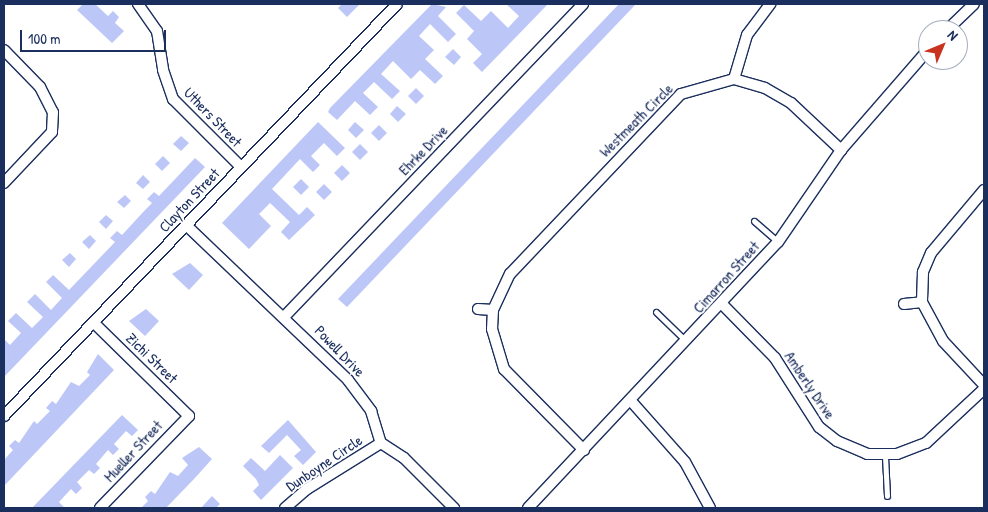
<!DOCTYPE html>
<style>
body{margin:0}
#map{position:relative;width:988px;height:512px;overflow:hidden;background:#fff;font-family:"Patrick Hand",sans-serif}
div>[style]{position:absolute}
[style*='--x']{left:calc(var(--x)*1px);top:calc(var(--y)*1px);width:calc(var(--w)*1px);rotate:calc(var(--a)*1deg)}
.building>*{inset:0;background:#bcc7f8}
.roads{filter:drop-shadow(1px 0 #1b2f5e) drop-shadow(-1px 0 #1b2f5e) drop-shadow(0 1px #1b2f5e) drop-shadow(0 -1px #1b2f5e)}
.lane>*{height:5px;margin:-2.5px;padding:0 2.5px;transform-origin:2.5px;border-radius:2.5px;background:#fff}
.street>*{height:10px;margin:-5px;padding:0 5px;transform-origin:5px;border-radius:5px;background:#fff}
span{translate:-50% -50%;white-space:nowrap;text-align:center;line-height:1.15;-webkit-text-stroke:4px #fff;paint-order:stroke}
.street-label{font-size:15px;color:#1b2f5e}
.frame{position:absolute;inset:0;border:5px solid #1b2f5e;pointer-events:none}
.north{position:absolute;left:918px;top:20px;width:50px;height:50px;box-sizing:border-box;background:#fff;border:1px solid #a4acbf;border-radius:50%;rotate:45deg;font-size:14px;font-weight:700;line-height:20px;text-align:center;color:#1b2f5e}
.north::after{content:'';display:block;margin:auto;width:18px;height:22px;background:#c8321e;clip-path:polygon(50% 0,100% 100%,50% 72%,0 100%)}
.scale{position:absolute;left:20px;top:30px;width:146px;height:22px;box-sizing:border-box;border:2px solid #1b2f5e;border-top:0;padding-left:6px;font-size:15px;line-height:18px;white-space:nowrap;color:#1b2f5e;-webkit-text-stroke:4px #fff;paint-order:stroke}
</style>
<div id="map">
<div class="building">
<div style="clip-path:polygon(83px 4px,95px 4px,108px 16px,113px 11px,119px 17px,115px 23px,124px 31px,112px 43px,77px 10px)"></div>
<div style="clip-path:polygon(342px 4px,360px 4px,347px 17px,338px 8px)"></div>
<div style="clip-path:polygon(432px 4px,446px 7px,438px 16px,456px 34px,448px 42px,430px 24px,419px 36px,434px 50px,425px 59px,443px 76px,435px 84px,420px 70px,411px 79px,393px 61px,381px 74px,400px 91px,392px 99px,374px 82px,363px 93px,378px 107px,370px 115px,355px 101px,337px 120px,328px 112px,330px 108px)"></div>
<div style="clip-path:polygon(506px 4px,548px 4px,482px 72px,473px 63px,482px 54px,467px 39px,474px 31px,456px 13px,464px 5px,481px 21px,491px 11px,508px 28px,519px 16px)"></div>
<div style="clip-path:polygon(619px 4px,636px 4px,347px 307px,338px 299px)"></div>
<div style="clip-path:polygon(453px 49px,461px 57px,454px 65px,445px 57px)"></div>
<div style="clip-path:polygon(416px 88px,424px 96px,416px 104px,408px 96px)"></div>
<div style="clip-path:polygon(397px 106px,406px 114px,398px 122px,390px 114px)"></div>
<div style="clip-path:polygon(318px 122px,345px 148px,337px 156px,324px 143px,311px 156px,320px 165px,313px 172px,300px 159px,272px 189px,299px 215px,307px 207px,315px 215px,289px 240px,281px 232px,290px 222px,270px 203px,259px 214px,271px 226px,249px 249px,222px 223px)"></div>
<div style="clip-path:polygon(355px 122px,364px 130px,356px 138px,348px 130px)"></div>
<div style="clip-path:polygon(379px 125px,387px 133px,379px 141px,371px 133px)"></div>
<div style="clip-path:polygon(181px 136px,189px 143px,181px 151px,173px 144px)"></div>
<div style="clip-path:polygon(360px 144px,368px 152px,360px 160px,352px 152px)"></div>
<div style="clip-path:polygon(163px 156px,170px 163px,162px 171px,155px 164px)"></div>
<div style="clip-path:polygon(195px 158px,205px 167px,4px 377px,4px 339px,10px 345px,21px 333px,8px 321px,16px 313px,32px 328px,43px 317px,27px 302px,35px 294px,51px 310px,62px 298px,46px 282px,53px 275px,69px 290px,115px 242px,110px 238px,117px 231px,122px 235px,146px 209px,152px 203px,147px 199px,154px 192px,159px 196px)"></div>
<div style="clip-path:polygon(342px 165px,350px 173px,342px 181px,334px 173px)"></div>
<div style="clip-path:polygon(143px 175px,150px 182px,143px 189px,136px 183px)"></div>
<div style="clip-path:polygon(301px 179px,309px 187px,301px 195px,293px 187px)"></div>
<div style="clip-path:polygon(324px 184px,332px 192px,324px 200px,316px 192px)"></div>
<div style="clip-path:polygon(125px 195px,131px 201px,124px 208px,117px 202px)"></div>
<div style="clip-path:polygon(106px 215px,113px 221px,106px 229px,99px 222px)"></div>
<div style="clip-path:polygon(90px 235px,96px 241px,89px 249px,82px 242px)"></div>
<div style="clip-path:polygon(70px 253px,76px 259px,69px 267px,62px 260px)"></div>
<div style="clip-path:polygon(190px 263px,203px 275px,189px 290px,172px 274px)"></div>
<div style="clip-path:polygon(146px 309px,159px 321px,145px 336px,129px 321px)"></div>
<div style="clip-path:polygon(98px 354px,114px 370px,4px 486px,4px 460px,13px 450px,9px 446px,15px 440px,19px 443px,34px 421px,37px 424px,50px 411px,46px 408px,52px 401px,56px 404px,71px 382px,79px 386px,90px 375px,87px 372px)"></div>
<div style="clip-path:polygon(122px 415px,138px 430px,132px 436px,126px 431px,114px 444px,119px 449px,113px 455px,108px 450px,96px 464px,100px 468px,94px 474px,89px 470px,77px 482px,82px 488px,76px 494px,71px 489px,59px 502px,65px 508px,32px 508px)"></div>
<div style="clip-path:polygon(288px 420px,316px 452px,303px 465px,294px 456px,301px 450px,287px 435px,269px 453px,261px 446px)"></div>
<div style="clip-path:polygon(199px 447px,212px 459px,194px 479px,166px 508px,141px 508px,148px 501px,145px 497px,151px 491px,155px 494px,170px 472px,178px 476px,188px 465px,182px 458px)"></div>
<div style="clip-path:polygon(280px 455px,293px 468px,261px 500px,253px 491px,259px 485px,256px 479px,243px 466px,251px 458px,265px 471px)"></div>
<div style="clip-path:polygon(212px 496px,220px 504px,216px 508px,201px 508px)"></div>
</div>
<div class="roads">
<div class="lane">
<div style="--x:754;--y:221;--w:32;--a:41"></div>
<div style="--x:656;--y:312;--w:42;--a:44"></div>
<div style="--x:885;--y:456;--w:40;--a:87.1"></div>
</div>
<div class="street">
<div style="--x:138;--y:4;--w:33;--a:55"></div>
<div style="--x:157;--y:31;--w:39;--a:81"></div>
<div style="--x:163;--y:70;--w:31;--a:71"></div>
<div style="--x:173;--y:99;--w:96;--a:45"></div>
<div style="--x:947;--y:30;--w:37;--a:-44"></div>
<div style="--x:4;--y:50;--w:52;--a:45.8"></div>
<div style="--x:40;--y:87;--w:28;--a:63"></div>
<div style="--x:53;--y:112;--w:20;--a:93"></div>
<div style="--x:52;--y:132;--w:70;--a:133.3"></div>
<div style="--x:734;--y:79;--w:46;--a:-73.5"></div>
<div style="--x:747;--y:35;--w:39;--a:-53"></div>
<div style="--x:984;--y:190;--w:82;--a:130.1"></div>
<div style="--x:931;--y:253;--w:21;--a:113"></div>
<div style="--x:923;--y:272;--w:30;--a:92"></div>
<div style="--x:922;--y:302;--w:44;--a:61.7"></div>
<div style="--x:943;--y:341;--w:60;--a:47"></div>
<div style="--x:186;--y:225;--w:224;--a:43.7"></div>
<div style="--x:348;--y:380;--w:39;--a:53"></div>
<div style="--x:371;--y:411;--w:34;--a:73"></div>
<div style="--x:381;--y:443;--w:27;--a:33"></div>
<div style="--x:404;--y:458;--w:71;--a:45"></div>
<div style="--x:722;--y:304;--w:76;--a:45.5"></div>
<div style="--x:775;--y:358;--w:82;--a:57.5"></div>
<div style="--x:819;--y:427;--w:23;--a:38"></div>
<div style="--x:837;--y:441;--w:33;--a:23"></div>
<div style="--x:867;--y:454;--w:30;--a:0"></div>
<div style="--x:897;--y:454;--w:31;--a:-21"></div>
<div style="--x:926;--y:443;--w:79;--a:-43"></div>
<div style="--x:904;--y:304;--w:18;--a:-6"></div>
<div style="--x:478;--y:309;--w:15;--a:4"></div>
<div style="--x:493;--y:310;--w:19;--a:93"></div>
<div style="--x:492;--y:329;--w:42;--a:73.3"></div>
<div style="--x:504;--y:369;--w:114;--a:45.4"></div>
<div style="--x:493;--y:310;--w:40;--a:-65"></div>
<div style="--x:510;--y:274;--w:248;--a:-46.5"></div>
<div style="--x:681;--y:94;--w:55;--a:-15.8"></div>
<div style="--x:734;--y:79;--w:32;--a:16"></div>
<div style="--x:765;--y:88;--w:30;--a:30"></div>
<div style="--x:791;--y:103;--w:69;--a:43.2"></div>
<div style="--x:284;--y:317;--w:433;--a:-46.3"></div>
<div style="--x:94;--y:323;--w:133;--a:44.4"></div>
<div style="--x:189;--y:416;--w:128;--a:134.1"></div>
<div style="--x:631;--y:401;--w:81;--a:48.5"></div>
<div style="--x:685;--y:462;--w:52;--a:61.5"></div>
<div style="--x:4;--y:416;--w:569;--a:-46.35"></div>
<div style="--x:285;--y:508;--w:29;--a:-41"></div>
<div style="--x:307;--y:489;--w:87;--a:-31.9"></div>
<div style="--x:528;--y:508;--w:365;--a:-46.8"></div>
<div style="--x:778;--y:242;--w:112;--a:-55.6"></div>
<div style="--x:841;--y:150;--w:133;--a:-49"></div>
</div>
</div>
<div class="street-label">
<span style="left:213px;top:117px;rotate:46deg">Uthers Street</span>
<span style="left:636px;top:120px;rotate:-45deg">Westmeath Circle</span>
<span style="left:423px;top:150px;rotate:-46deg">Ehrke Drive</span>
<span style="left:189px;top:200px;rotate:-47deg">Clayton Street</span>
<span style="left:726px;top:277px;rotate:-48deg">Cimarron Street</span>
<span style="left:340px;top:351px;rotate:46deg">Powell Drive</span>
<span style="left:152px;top:358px;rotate:44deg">Zichi Street</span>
<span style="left:810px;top:385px;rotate:56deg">Amberly Drive</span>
<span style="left:133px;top:451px;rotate:-47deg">Mueller Street</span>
<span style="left:324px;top:463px;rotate:-34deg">Dunboyne Circle</span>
</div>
<div class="frame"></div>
<div class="north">N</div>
<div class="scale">100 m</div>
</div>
